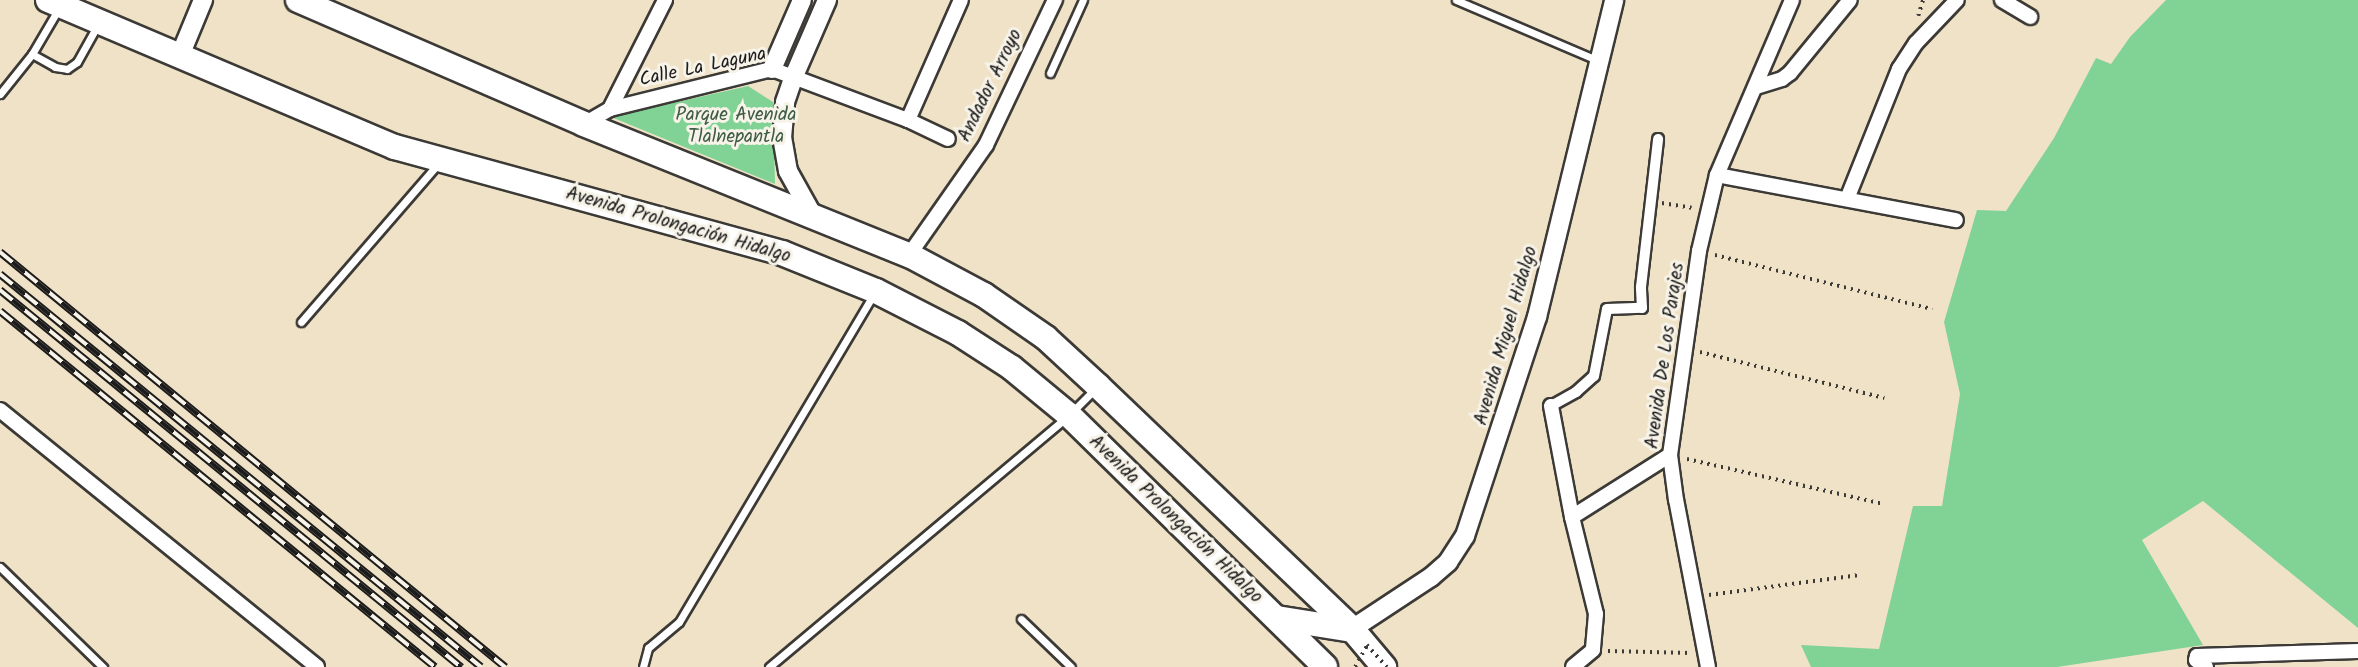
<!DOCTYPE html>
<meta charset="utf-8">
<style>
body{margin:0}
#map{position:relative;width:2358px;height:667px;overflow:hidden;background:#f0e2c6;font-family:Kalam,sans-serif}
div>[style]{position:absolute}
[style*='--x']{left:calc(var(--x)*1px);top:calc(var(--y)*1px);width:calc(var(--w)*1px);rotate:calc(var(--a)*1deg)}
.green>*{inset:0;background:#80d395}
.path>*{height:3.5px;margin-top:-1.75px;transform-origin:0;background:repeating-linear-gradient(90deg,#3c3a36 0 2px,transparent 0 7px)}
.roads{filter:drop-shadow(2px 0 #3c3a36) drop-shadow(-2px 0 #3c3a36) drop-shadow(0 2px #3c3a36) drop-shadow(0 -2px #3c3a36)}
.service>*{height:7px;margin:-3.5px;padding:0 3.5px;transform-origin:3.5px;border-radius:3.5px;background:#fff}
.pedestrian>*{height:10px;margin:-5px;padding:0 5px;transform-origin:5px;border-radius:5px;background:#fff}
.minor>*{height:14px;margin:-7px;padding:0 7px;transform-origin:7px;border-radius:7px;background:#fff}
.tertiary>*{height:18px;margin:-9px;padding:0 9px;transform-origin:9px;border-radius:9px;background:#fff}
.trunk>*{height:24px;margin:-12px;padding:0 12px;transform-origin:12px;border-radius:12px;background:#fff}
.rail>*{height:8px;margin-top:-4px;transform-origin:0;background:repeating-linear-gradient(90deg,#f7f3e8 0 16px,#1c1c1c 0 32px);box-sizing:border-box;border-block:2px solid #1c1c1c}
.path-bridge>*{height:3.5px;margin-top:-1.75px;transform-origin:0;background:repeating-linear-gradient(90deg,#3c3a36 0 2px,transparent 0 7px)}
span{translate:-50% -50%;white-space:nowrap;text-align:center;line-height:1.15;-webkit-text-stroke:6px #f7f3e8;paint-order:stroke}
.street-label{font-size:19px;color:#1c1c1c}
.park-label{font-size:19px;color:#3f5c46}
</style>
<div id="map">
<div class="green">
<div style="clip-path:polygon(2166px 0,2358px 0,2358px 628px,2203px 501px,2142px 540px,2203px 645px,2057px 667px,1811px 667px,1801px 645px,1879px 649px,1913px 506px,1942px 506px,1960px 394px,1944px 322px,1977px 210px,2006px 211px,2054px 138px,2096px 58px,2111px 64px,2130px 37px)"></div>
<div style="clip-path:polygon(748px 86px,773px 102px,775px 184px,611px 117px)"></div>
</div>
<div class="path">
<div style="--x:1918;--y:16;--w:17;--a:-73"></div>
<div style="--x:1662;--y:203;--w:30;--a:9"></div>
<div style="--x:1715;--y:255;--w:224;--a:14"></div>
<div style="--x:1700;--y:352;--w:190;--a:14"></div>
<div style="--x:1687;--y:459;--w:201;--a:12.9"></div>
<div style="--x:1709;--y:595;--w:150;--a:-7.6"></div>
<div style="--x:1608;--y:651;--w:83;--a:1.4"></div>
</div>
<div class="roads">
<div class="service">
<div style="--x:1456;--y:0;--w:153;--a:23.1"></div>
<div style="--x:59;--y:8;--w:53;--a:120.4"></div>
<div style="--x:32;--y:54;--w:26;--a:29"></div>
<div style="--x:55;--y:67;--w:12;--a:9"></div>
<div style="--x:67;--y:69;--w:12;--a:-35"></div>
<div style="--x:77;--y:62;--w:41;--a:-60.9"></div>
<div style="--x:1050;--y:73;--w:80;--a:-65.7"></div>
<div style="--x:0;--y:94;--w:51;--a:-51.3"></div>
<div style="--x:301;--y:322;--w:209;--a:-49.1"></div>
<div style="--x:0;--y:567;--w:144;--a:44.2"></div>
<div style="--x:1021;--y:619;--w:69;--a:43.8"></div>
<div style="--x:643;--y:667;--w:20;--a:-75"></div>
<div style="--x:648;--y:648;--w:40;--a:-40"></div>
<div style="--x:679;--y:622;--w:380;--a:-59.3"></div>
<div style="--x:769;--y:667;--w:392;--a:-40"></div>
<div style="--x:1069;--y:415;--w:37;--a:-45"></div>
</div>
<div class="pedestrian">
<div style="--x:1551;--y:406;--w:29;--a:-29"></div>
<div style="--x:1576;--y:392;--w:24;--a:-42"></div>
<div style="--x:1594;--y:376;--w:68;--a:-79"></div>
<div style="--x:1607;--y:309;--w:35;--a:-2"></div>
<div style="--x:1642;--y:308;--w:21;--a:-93"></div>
<div style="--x:1641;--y:287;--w:149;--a:-83.4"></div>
</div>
<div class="minor">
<div style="--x:2002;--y:0;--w:33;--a:31"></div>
<div style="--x:1756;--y:87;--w:27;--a:-17"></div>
<div style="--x:1782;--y:79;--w:10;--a:-37"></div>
<div style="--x:1790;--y:73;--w:94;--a:-50.6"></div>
<div style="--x:610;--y:109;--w:122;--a:-63.2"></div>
<div style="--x:908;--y:120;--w:131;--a:-66.2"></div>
<div style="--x:584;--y:124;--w:30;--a:-30"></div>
<div style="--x:610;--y:109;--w:167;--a:-13.9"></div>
<div style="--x:772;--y:69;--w:145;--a:20.6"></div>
<div style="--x:908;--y:120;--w:44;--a:25.4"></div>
<div style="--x:1717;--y:175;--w:243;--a:10.7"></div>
<div style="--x:1847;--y:199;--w:140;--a:-68.2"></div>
<div style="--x:1899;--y:69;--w:31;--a:-57"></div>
<div style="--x:1916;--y:43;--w:59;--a:-46.4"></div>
<div style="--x:909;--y:255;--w:134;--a:-55"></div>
<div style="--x:986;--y:145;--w:161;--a:-64.6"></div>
<div style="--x:1551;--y:406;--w:113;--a:79.3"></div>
<div style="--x:1572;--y:517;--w:100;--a:76.1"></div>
<div style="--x:1596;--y:614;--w:36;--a:95"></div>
<div style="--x:1593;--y:650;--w:26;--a:140"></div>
<div style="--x:0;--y:410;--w:408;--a:39"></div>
<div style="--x:1572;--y:517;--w:116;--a:-32.3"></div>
<div style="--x:1708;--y:667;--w:170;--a:-100.8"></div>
<div style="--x:1676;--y:500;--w:45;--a:-97.6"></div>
<div style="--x:1670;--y:455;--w:206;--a:-81.9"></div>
<div style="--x:1699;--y:251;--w:78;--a:-76.7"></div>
<div style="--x:1717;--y:175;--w:190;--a:-66.8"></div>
<div style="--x:2206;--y:667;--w:12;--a:-145"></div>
<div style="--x:2196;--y:660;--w:4;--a:-76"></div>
<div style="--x:2197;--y:656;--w:161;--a:-1.8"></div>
</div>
<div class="tertiary">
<div style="--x:179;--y:58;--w:63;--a:-67.5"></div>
<div style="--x:772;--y:69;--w:75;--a:-66.5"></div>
<div style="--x:813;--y:216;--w:51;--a:-119.1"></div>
<div style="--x:788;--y:171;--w:34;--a:-100"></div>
<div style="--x:782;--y:138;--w:36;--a:-85"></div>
<div style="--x:785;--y:102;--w:28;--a:-71"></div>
<div style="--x:794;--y:76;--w:83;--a:-66.5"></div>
<div style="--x:1352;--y:629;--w:95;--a:-33.4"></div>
<div style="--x:1431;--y:577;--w:23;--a:-41"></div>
<div style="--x:1448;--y:562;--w:31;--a:-57"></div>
<div style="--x:1465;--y:536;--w:231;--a:-71.8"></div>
<div style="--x:1537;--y:317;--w:326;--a:-76.3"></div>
</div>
<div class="trunk">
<div style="--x:48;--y:0;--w:377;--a:23"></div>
<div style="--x:395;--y:147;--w:401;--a:15.3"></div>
<div style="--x:782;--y:253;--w:101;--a:22"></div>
<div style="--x:876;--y:291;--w:92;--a:27.1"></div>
<div style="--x:958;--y:333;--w:64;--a:32.9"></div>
<div style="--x:1012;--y:368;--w:74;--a:39.5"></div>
<div style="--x:1069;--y:415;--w:359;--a:44.5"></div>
<div style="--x:298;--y:0;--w:312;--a:23.4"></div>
<div style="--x:584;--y:124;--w:350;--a:22"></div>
<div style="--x:909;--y:255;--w:85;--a:28.1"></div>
<div style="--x:984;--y:295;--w:75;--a:34.7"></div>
<div style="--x:1046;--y:338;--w:71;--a:42.7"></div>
<div style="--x:1098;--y:386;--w:352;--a:43.7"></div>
<div style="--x:1352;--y:629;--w:50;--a:49.9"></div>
<div style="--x:1277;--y:618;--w:76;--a:9.1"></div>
</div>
</div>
<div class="rail">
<div style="--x:0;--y:252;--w:654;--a:39.41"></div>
<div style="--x:0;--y:274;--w:621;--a:39.25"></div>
<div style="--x:0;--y:290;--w:596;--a:39.28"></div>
<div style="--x:0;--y:311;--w:562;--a:39.3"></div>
</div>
<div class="path-bridge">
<div style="--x:1355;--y:667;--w:25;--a:-61"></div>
<div style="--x:1367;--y:645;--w:30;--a:48"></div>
</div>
<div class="street-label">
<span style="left:703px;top:68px;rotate:-12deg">Calle La Laguna</span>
<span style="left:991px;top:86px;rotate:-64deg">Andador Arroyo</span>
<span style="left:678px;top:226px;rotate:16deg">Avenida Prolongación Hidalgo</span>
<span style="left:1507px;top:336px;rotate:-74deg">Avenida Miguel Hidalgo</span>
<span style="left:1666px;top:356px;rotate:-82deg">Avenida De Los Parajes</span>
<span style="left:1175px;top:520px;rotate:44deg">Avenida Prolongación Hidalgo</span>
</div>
<div class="park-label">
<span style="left:736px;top:127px">Parque Avenida<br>Tlalnepantla</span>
</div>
</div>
